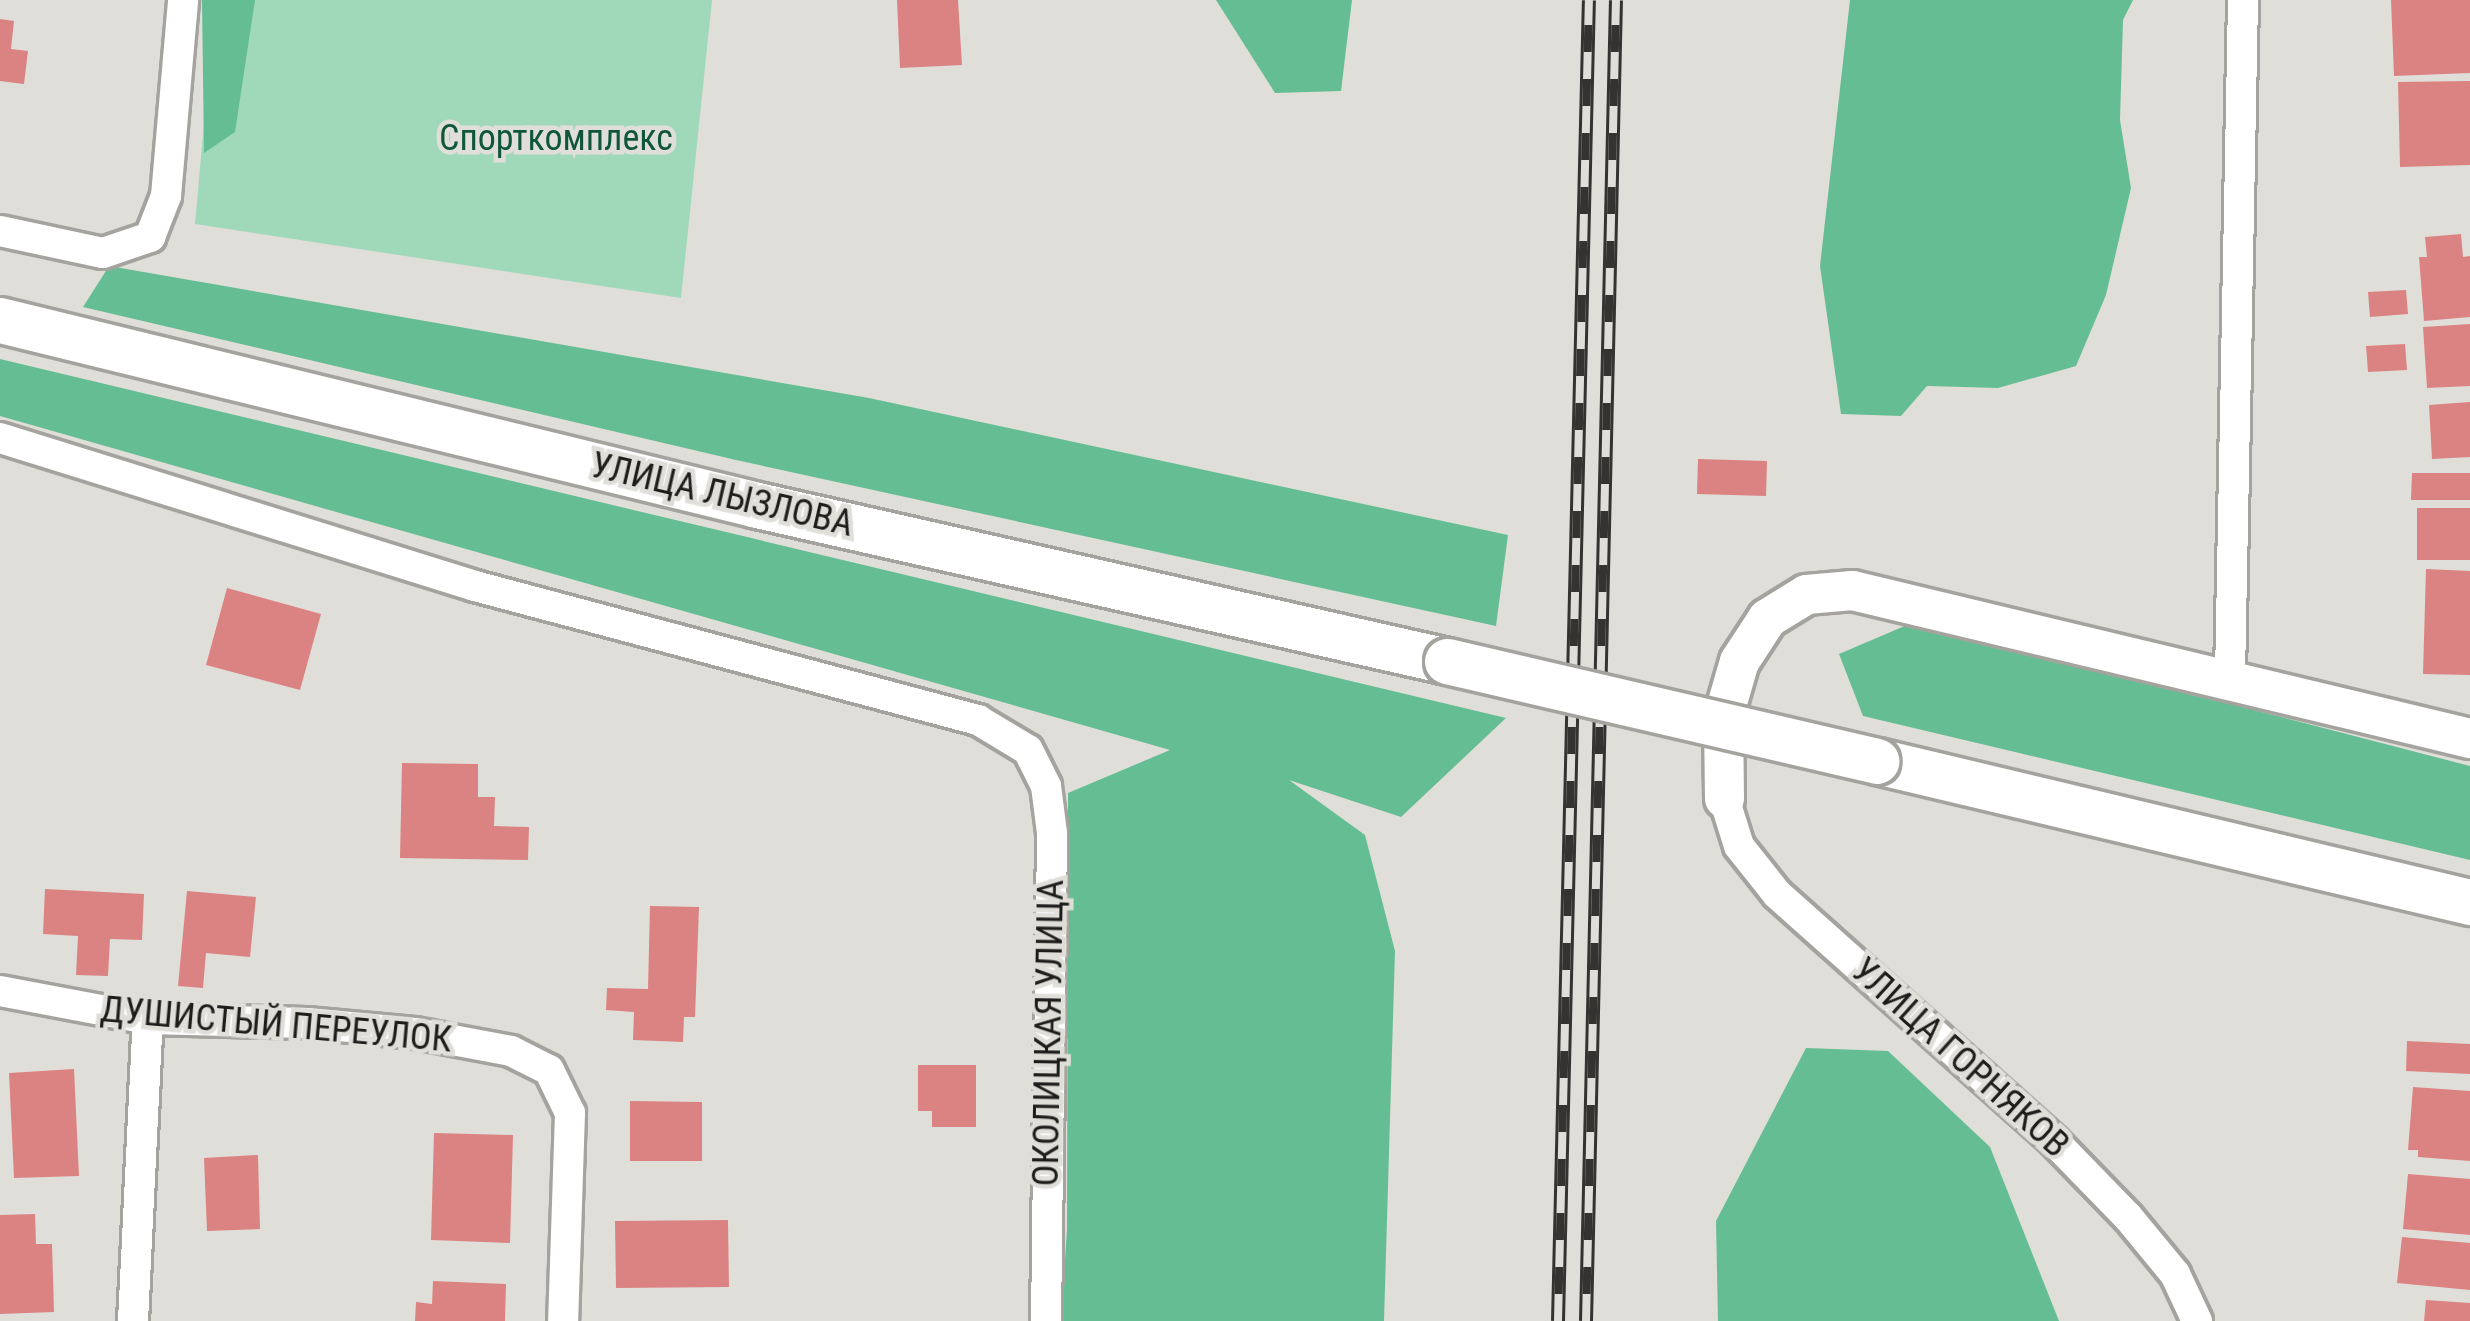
<!DOCTYPE html>
<meta charset="utf-8">
<style>
body{margin:0}
#map{position:relative;width:2470px;height:1321px;overflow:hidden;background:#e0ded9;font-family:"Roboto Condensed",sans-serif}
div>[style]{position:absolute}
[style*='--x']{left:calc(var(--x)*1px);top:calc(var(--y)*1px);width:calc(var(--w)*1px);rotate:calc(var(--a)*1deg)}
.green>*{inset:0;background:#a0d8ba}
.forest>*{inset:0;background:#65be93}
.building>*{inset:0;background:#db8382}
.roads{filter:drop-shadow(3px 0 #a5a39e) drop-shadow(-3px 0 #a5a39e) drop-shadow(0 3px #a5a39e) drop-shadow(0 -3px #a5a39e)}
.minor>*{height:30px;margin:-15px;padding:0 15px;transform-origin:15px;border-radius:15px;background:#fff}
.tertiary>*{height:39px;margin:-19.5px;padding:0 19.5px;transform-origin:19.5px;border-radius:19.5px;background:#fff}
.secondary>*{height:45px;margin:-22.5px;padding:0 22.5px;transform-origin:22.5px;border-radius:22.5px;background:#fff}
.rail>*{height:14px;margin-top:-7px;transform-origin:0;background:repeating-linear-gradient(90deg,#e0ded9 0 27px,#343331 0 54px);box-sizing:border-box;border-block:3px solid #343331}
.bridges{filter:drop-shadow(3px 0 #a5a39e) drop-shadow(-3px 0 #a5a39e) drop-shadow(0 3px #a5a39e) drop-shadow(0 -3px #a5a39e)}
.secondary-bridge>*{height:45px;margin:-22.5px;padding:0 22.5px;transform-origin:22.5px;border-radius:22.5px;background:#fff}
span{translate:-50% -50%;white-space:nowrap;text-align:center;line-height:1.15;-webkit-text-stroke:9px #e0ded9;paint-order:stroke}
.park-label{font-size:36px;color:#10573a}
.street-label{font-size:36px;color:#1e1d1b}
</style>
<div id="map">
<div class="green">
<div style="clip-path:polygon(215px 0,712px 0,681px 298px,195px 224px)"></div>
</div>
<div class="forest">
<div style="clip-path:polygon(202px 0,255px 0,235px 132px,204px 153px)"></div>
<div style="clip-path:polygon(1216px 0,1352px 0,1341px 91px,1275px 93px)"></div>
<div style="clip-path:polygon(1850px 0,2133px 0,2123px 20px,2120px 120px,2131px 188px,2106px 295px,2076px 366px,1998px 388px,1927px 386px,1901px 416px,1841px 414px,1820px 266px)"></div>
<div style="clip-path:polygon(109px 266px,869px 398px,1508px 535px,1496px 626px,736px 460px,83px 307px)"></div>
<div style="clip-path:polygon(0 359px,1506px 718px,1401px 817px,1289px 780px,1365px 835px,1395px 951px,1384px 1321px,1061px 1321px,1067px 1229px,1068px 793px,1170px 750px,0 416px)"></div>
<div style="clip-path:polygon(1914px 622px,2470px 766px,2470px 860px,1863px 716px,1839px 654px)"></div>
<div style="clip-path:polygon(1806px 1048px,1888px 1051px,1990px 1147px,2059px 1321px,1718px 1321px,1716px 1221px)"></div>
</div>
<div class="building">
<div style="clip-path:polygon(897px 0,958px 0,962px 65px,900px 68px)"></div>
<div style="clip-path:polygon(2391px 0,2470px 0,2470px 73px,2394px 76px)"></div>
<div style="clip-path:polygon(0 19px,14px 21px,11px 49px,28px 51px,24px 84px,0 81px)"></div>
<div style="clip-path:polygon(2470px 81px,2470px 165px,2400px 167px,2398px 82px)"></div>
<div style="clip-path:polygon(2461px 234px,2463px 257px,2470px 256px,2470px 317px,2424px 321px,2419px 257px,2427px 257px,2425px 237px)"></div>
<div style="clip-path:polygon(2406px 290px,2408px 314px,2370px 317px,2368px 292px)"></div>
<div style="clip-path:polygon(2470px 324px,2470px 386px,2427px 388px,2423px 327px)"></div>
<div style="clip-path:polygon(2405px 344px,2407px 370px,2368px 372px,2366px 346px)"></div>
<div style="clip-path:polygon(2470px 402px,2470px 457px,2432px 459px,2429px 405px)"></div>
<div style="clip-path:polygon(1698px 459px,1767px 461px,1766px 496px,1697px 494px)"></div>
<div style="clip-path:polygon(2412px 473px,2470px 473px,2470px 500px,2411px 500px)"></div>
<div style="clip-path:polygon(2417px 508px,2470px 508px,2470px 560px,2417px 560px)"></div>
<div style="clip-path:polygon(2426px 569px,2470px 571px,2470px 675px,2423px 674px)"></div>
<div style="clip-path:polygon(227px 588px,321px 614px,300px 690px,206px 665px)"></div>
<div style="clip-path:polygon(402px 763px,478px 764px,478px 797px,495px 797px,494px 826px,529px 827px,528px 860px,400px 858px)"></div>
<div style="clip-path:polygon(45px 889px,144px 894px,142px 940px,110px 939px,108px 976px,76px 975px,78px 936px,43px 934px)"></div>
<div style="clip-path:polygon(187px 891px,256px 897px,250px 957px,206px 953px,203px 988px,178px 986px)"></div>
<div style="clip-path:polygon(650px 906px,699px 907px,695px 1017px,684px 1017px,683px 1042px,633px 1040px,634px 1012px,606px 1010px,607px 988px,648px 989px)"></div>
<div style="clip-path:polygon(2407px 1041px,2470px 1044px,2470px 1074px,2406px 1071px)"></div>
<div style="clip-path:polygon(918px 1065px,976px 1065px,976px 1127px,932px 1127px,932px 1111px,918px 1111px)"></div>
<div style="clip-path:polygon(74px 1069px,79px 1176px,14px 1178px,9px 1073px)"></div>
<div style="clip-path:polygon(2413px 1087px,2470px 1091px,2470px 1161px,2418px 1157px,2418px 1150px,2408px 1150px)"></div>
<div style="clip-path:polygon(630px 1101px,702px 1102px,702px 1161px,630px 1161px)"></div>
<div style="clip-path:polygon(434px 1133px,513px 1135px,510px 1243px,431px 1240px)"></div>
<div style="clip-path:polygon(258px 1155px,260px 1229px,207px 1231px,204px 1158px)"></div>
<div style="clip-path:polygon(2408px 1174px,2470px 1179px,2470px 1235px,2403px 1229px)"></div>
<div style="clip-path:polygon(35px 1214px,36px 1244px,52px 1244px,54px 1312px,0 1314px,0 1215px)"></div>
<div style="clip-path:polygon(728px 1220px,729px 1287px,616px 1288px,615px 1221px)"></div>
<div style="clip-path:polygon(2402px 1237px,2470px 1243px,2470px 1290px,2397px 1283px)"></div>
<div style="clip-path:polygon(433px 1281px,506px 1284px,505px 1321px,415px 1321px,416px 1302px,432px 1304px)"></div>
<div style="clip-path:polygon(2426px 1300px,2470px 1303px,2470px 1321px,2424px 1321px)"></div>
</div>
<div class="roads">
<div class="minor">
<div style="--x:0;--y:231;--w:105;--a:12.1"></div>
<div style="--x:103;--y:253;--w:50;--a:-18.8"></div>
<div style="--x:150;--y:237;--w:44;--a:-68.7"></div>
<div style="--x:166;--y:196;--w:197;--a:-85"></div>
<div style="--x:0;--y:438;--w:498;--a:17.3"></div>
<div style="--x:475;--y:586;--w:521;--a:14.92"></div>
<div style="--x:978;--y:720;--w:58;--a:31"></div>
<div style="--x:1028;--y:750;--w:40;--a:63.4"></div>
<div style="--x:1046;--y:786;--w:47;--a:82.7"></div>
<div style="--x:1052;--y:833;--w:488;--a:90.7"></div>
<div style="--x:2230;--y:677;--w:677;--a:-88.9"></div>
<div style="--x:1724;--y:798;--w:50;--a:72.6"></div>
<div style="--x:1739;--y:846;--w:61;--a:51.6"></div>
<div style="--x:1777;--y:894;--w:371;--a:41.7"></div>
<div style="--x:2054;--y:1141;--w:106;--a:45.8"></div>
<div style="--x:2128;--y:1217;--w:74;--a:50.5"></div>
<div style="--x:2175;--y:1274;--w:52;--a:64.9"></div>
<div style="--x:0;--y:991;--w:151;--a:10.7"></div>
<div style="--x:148;--y:1019;--w:159;--a:1.4"></div>
<div style="--x:307;--y:1023;--w:108;--a:5.3"></div>
<div style="--x:415;--y:1033;--w:98;--a:10.6"></div>
<div style="--x:511;--y:1051;--w:42;--a:26.6"></div>
<div style="--x:549;--y:1070;--w:48;--a:64"></div>
<div style="--x:570;--y:1113;--w:208;--a:91.9"></div>
<div style="--x:133;--y:1321;--w:302;--a:-87.2"></div>
</div>
<div class="tertiary">
<div style="--x:1724;--y:798;--w:82;--a:-90.7"></div>
<div style="--x:1723;--y:716;--w:57;--a:-73.8"></div>
<div style="--x:1739;--y:661;--w:51;--a:-56.9"></div>
<div style="--x:1767;--y:618;--w:46;--a:-31.6"></div>
<div style="--x:1806;--y:594;--w:46;--a:-5"></div>
<div style="--x:1852;--y:590;--w:635;--a:13.47"></div>
</div>
<div class="secondary">
<div style="--x:0;--y:320;--w:779;--a:13.73"></div>
<div style="--x:757;--y:505;--w:707;--a:12.74"></div>
<div style="--x:1877;--y:761;--w:610;--a:13.38"></div>
</div>
</div>
<div class="rail">
<div style="--x:1558;--y:1321;--w:1321;--a:-88.66"></div>
<div style="--x:1586;--y:1321;--w:1321;--a:-88.7"></div>
</div>
<div class="bridges">
<div class="secondary-bridge">
<div style="--x:1447;--y:661;--w:441;--a:13.1"></div>
</div>
</div>
<div class="park-label">
<span style="left:556px;top:139px">Спорткомплекс</span>
</div>
<div class="street-label">
<span style="left:722px;top:495px;rotate:13deg">УЛИЦА ЛЫЗЛОВА</span>
<span style="left:276px;top:1025px;rotate:5deg">ДУШИСТЫЙ ПЕРЕУЛОК</span>
<span style="left:1049px;top:1033px;rotate:-89deg">ОКОЛИЦКАЯ УЛИЦА</span>
<span style="left:1960px;top:1058px;rotate:42deg">УЛИЦА ГОРНЯКОВ</span>
</div>
</div>
